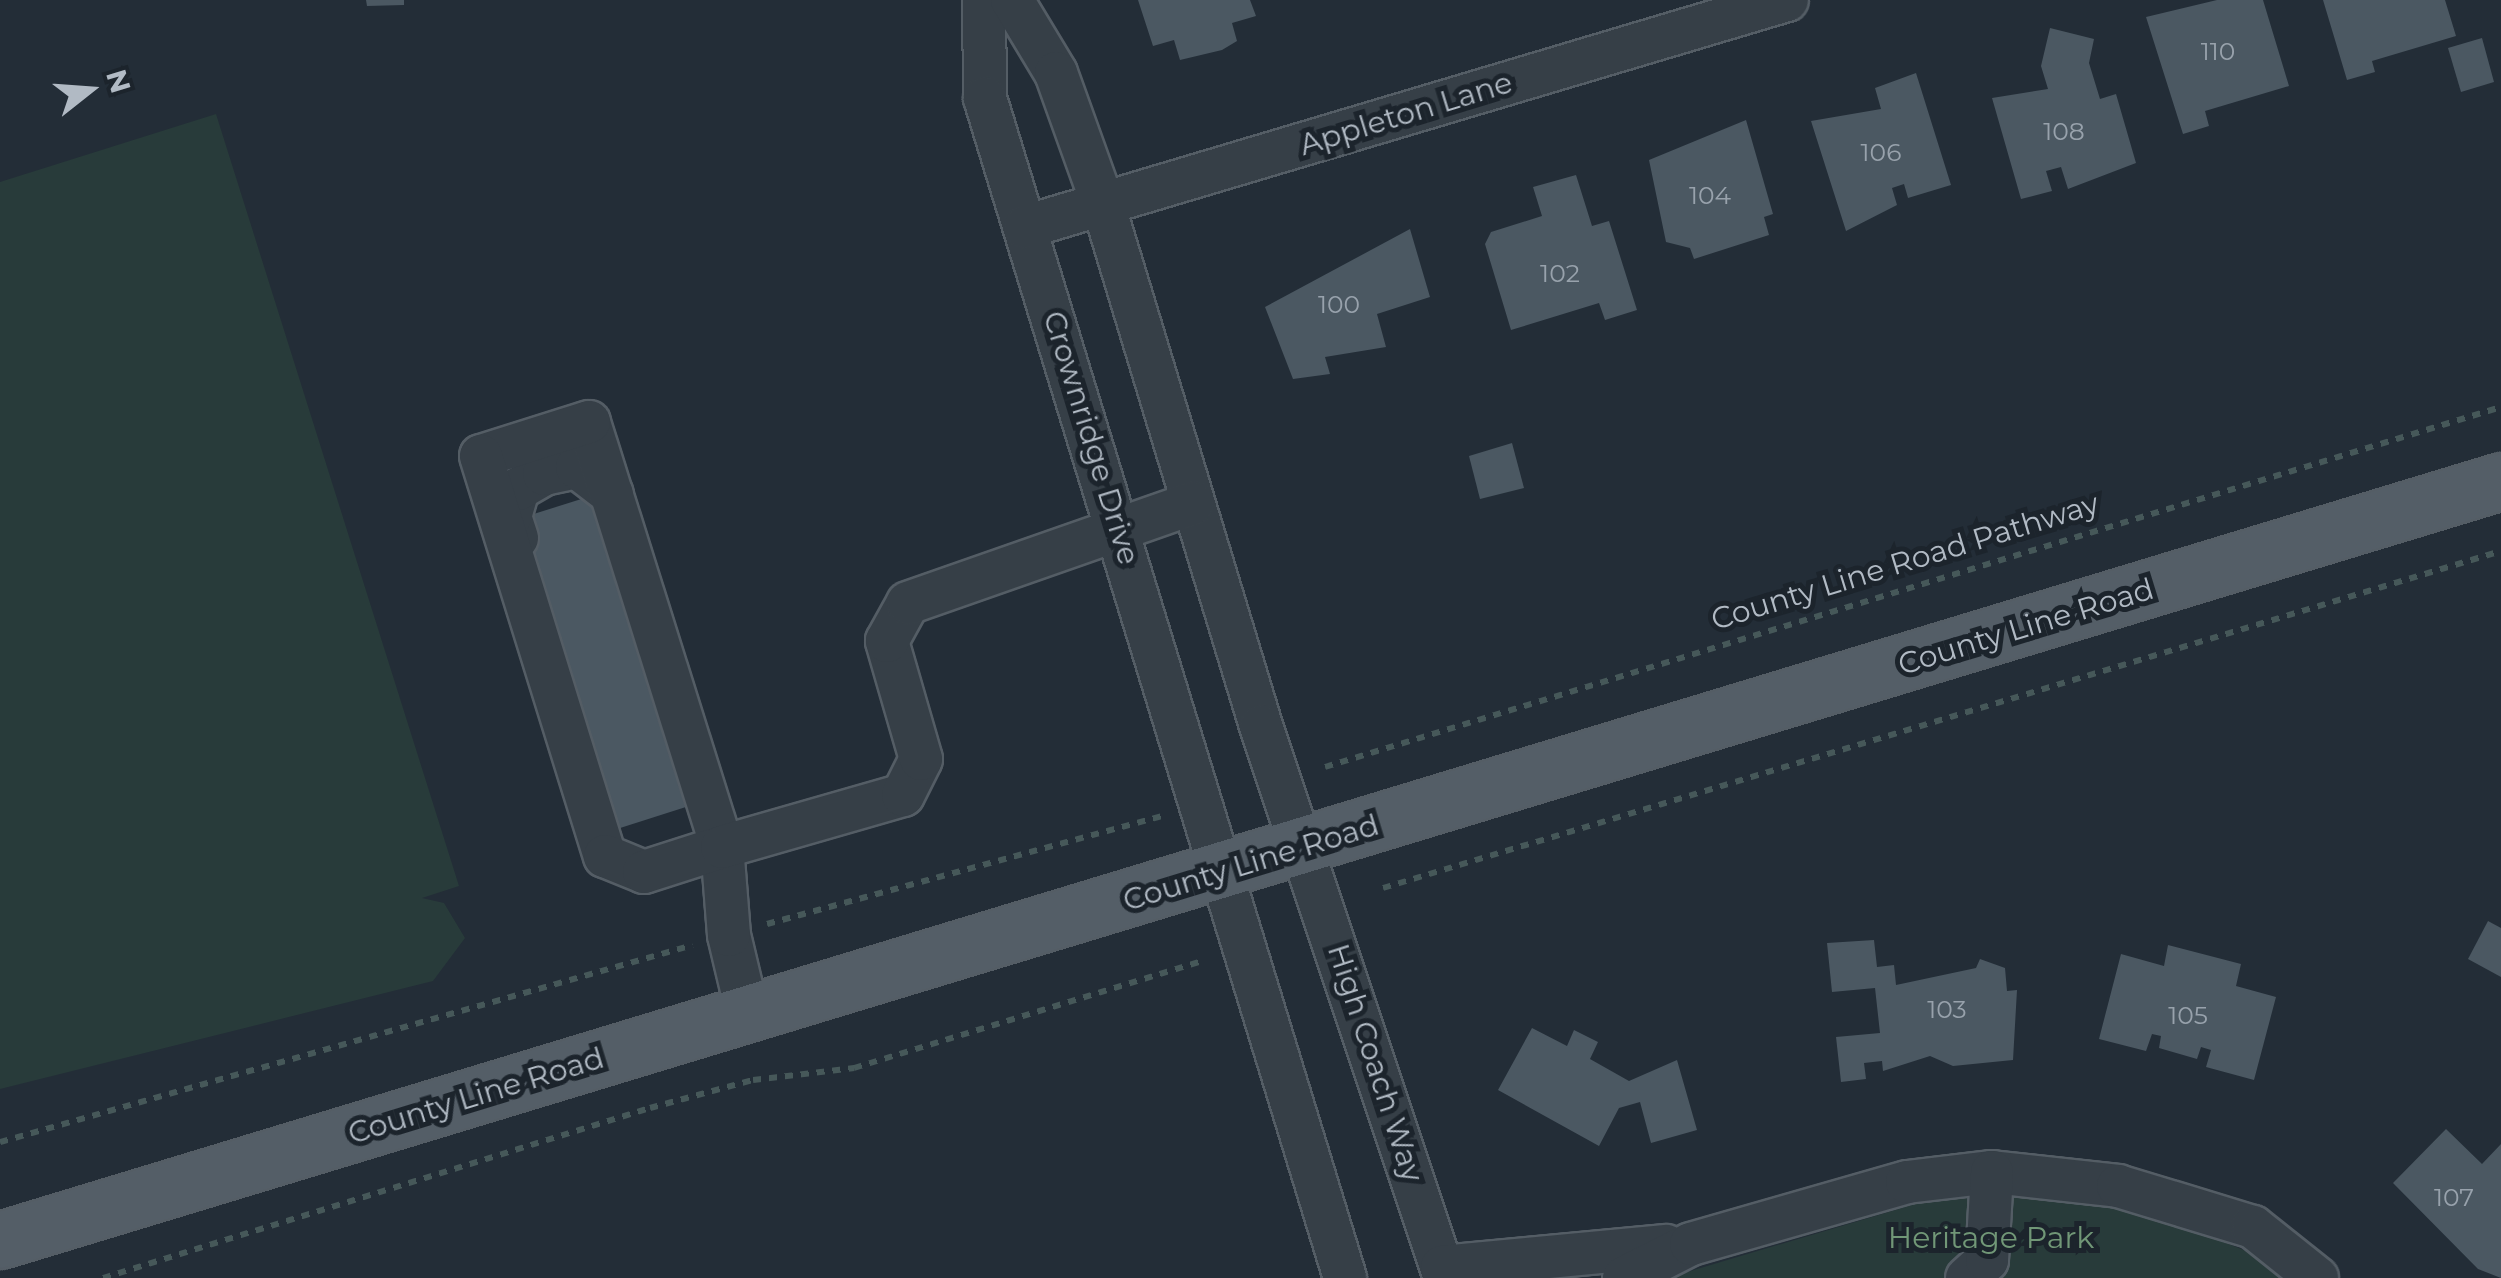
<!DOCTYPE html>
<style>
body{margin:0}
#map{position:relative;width:2501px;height:1278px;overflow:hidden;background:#232d37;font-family:Montserrat,sans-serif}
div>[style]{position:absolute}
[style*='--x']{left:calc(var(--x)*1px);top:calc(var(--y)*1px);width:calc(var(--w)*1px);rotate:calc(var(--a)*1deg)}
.green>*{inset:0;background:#283b3a}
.building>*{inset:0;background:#4b5862}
.path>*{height:6px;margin-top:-3px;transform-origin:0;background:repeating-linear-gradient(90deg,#465859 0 8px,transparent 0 16px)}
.roads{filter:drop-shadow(2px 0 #545d65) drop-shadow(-2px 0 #545d65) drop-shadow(0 2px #545d65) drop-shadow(0 -2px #545d65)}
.minor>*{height:42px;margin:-21px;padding:0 21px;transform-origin:21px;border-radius:21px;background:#363f47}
.major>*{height:55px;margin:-27.5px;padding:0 27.5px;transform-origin:27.5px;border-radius:27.5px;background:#545e67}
span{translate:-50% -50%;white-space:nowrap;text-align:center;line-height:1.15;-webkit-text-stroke:10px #1c242c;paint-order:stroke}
.number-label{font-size:25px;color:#98a2ac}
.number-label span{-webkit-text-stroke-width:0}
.street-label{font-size:30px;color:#b1bac4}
.park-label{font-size:30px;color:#719777}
.north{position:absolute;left:40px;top:40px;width:100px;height:100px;-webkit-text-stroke:8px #1c242c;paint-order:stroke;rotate:73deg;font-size:28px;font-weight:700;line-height:40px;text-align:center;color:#b1bac4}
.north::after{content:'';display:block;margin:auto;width:35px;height:45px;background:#b1bac4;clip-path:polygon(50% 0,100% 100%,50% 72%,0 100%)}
</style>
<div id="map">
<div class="green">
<div style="clip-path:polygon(216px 114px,459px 886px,422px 898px,444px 903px,465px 938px,433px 981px,0 1089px,0 182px)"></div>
<div style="clip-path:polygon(2041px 1195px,2136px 1207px,2251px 1253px,2289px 1278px,1667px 1278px,1929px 1200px)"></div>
</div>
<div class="building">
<div style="clip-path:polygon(366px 0,404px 0,404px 5px,367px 6px)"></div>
<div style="clip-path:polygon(1138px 0,1250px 0,1256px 16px,1232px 23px,1237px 41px,1222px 50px,1180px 60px,1174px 40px,1153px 46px)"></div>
<div style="clip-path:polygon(2217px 0,2263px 0,2289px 86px,2205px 111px,2209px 126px,2183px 134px,2146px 17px)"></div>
<div style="clip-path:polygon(2323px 0,2445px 0,2456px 36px,2372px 61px,2375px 72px,2347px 80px)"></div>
<div style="clip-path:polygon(2050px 28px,2094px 39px,2089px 63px,2100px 99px,2116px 94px,2136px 163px,2068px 189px,2061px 167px,2046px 171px,2052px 191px,2021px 199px,1992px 98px,2048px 89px,2041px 66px)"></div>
<div style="clip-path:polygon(2482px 38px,2494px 82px,2461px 92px,2448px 48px)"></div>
<div style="clip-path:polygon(1916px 73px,1951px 185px,1908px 198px,1904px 184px,1892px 188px,1897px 205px,1846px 231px,1811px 121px,1881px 109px,1875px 88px)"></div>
<div style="clip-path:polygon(1746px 120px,1773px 214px,1764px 217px,1769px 235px,1694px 259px,1690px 248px,1666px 242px,1649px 160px)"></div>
<div style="clip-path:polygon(1576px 175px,1592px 226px,1609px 221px,1637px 310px,1605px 320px,1599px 303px,1511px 330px,1485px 244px,1491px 232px,1542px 216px,1533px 187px)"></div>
<div style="clip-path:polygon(1410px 229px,1430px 297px,1377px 314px,1386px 347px,1325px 357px,1330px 374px,1293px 379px,1265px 307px)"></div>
<div style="clip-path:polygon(1512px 443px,1524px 488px,1480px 499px,1469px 456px)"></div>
<div style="clip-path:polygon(594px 495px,689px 806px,617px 829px,521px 518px)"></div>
<div style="clip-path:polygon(2488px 921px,2501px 928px,2501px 977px,2468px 959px)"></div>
<div style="clip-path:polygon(1874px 940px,1877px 967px,1894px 965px,1896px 985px,1976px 968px,1980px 959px,2005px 968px,2007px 991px,2017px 990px,2013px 1060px,1953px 1066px,1930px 1056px,1883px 1071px,1882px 1061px,1864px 1063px,1866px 1079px,1841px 1082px,1836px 1037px,1880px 1033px,1875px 988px,1832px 992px,1827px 943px)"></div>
<div style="clip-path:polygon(2168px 945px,2241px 964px,2236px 986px,2276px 997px,2254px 1080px,2206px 1067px,2211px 1050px,2201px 1047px,2197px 1059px,2159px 1048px,2161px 1036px,2152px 1034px,2146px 1051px,2099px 1039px,2121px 954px,2164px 966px)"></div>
<div style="clip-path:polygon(1532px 1028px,1567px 1046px,1574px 1030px,1598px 1042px,1590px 1059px,1629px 1081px,1677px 1060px,1697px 1130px,1651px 1143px,1640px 1102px,1619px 1108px,1599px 1146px,1498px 1090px)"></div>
<div style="clip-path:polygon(2446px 1129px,2482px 1164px,2501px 1144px,2501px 1278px,2478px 1269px,2393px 1183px)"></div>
</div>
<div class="path">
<div style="--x:1325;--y:767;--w:1230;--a:-17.02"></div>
<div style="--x:1383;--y:888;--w:1168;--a:-16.77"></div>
<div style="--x:767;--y:924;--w:413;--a:-15.3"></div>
<div style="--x:0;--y:1142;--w:720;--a:-15.87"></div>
<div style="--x:103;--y:1278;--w:573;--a:-17.26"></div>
<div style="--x:650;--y:1108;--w:107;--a:-15.2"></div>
<div style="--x:753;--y:1080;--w:102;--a:-6.8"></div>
<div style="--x:854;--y:1068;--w:363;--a:-17.1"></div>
</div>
<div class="roads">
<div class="minor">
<div style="--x:984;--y:0;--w:98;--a:89.4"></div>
<div style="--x:985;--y:98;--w:1234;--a:73.03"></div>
<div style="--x:1012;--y:0;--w:85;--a:58.9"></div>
<div style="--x:1056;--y:73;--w:139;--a:70.3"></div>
<div style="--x:1103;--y:204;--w:545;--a:73.16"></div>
<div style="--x:1261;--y:726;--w:582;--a:71.57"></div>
<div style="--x:1025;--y:227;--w:795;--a:-16.59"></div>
<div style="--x:517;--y:538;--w:22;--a:-108"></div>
<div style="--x:510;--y:517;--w:29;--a:-74"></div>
<div style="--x:518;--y:489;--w:30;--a:-30"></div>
<div style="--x:544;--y:474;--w:34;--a:-12"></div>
<div style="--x:577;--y:467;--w:44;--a:37.6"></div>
<div style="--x:748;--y:1015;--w:82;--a:-103.4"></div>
<div style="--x:729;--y:935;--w:88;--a:-94.5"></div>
<div style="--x:722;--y:847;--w:445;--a:-107.4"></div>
<div style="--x:589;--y:422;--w:113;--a:162.5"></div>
<div style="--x:481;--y:456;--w:419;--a:72.8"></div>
<div style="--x:605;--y:856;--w:42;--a:22.3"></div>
<div style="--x:644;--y:872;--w:82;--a:-17.8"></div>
<div style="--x:722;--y:847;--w:188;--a:-16"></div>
<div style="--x:903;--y:795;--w:40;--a:-63.4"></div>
<div style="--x:921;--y:759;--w:123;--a:-106.1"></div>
<div style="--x:887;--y:641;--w:43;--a:-61.1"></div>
<div style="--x:908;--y:603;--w:302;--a:-19.3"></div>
<div style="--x:1442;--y:1267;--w:225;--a:-5.4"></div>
<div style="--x:1624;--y:1278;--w:75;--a:-26.9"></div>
<div style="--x:1691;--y:1244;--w:225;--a:-16"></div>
<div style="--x:1907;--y:1182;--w:86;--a:-6.7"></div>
<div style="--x:1992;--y:1172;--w:127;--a:6.3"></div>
<div style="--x:2118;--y:1186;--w:141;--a:16.9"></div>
<div style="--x:2253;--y:1227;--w:82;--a:38.6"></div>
<div style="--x:1967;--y:1278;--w:27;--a:-42"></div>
<div style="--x:1987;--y:1260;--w:88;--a:-86.7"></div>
</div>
<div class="major">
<div style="--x:0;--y:1240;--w:2614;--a:-16.88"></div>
</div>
</div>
<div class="number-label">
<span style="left:2218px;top:51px">110</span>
<span style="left:2064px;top:131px">108</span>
<span style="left:1881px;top:152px">106</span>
<span style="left:1710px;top:195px">104</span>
<span style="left:1560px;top:273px">102</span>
<span style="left:1339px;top:304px">100</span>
<span style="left:1947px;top:1009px">103</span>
<span style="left:2188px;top:1015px">105</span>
<span style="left:2454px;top:1197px">107</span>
</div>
<div class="street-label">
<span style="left:1406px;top:114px;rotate:-17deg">Appleton Lane</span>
<span style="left:1091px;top:438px;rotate:73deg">Crownridge Drive</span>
<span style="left:1905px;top:562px;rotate:-17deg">County Line Road Pathway</span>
<span style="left:2026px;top:627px;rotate:-17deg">County Line Road</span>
<span style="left:1251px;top:863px;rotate:-17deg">County Line Road</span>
<span style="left:1375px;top:1063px;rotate:72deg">High Coach Way</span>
<span style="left:476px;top:1096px;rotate:-17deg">County Line Road</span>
</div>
<div class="park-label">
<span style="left:1991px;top:1238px">Heritage Park</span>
</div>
<div class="north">N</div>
</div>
